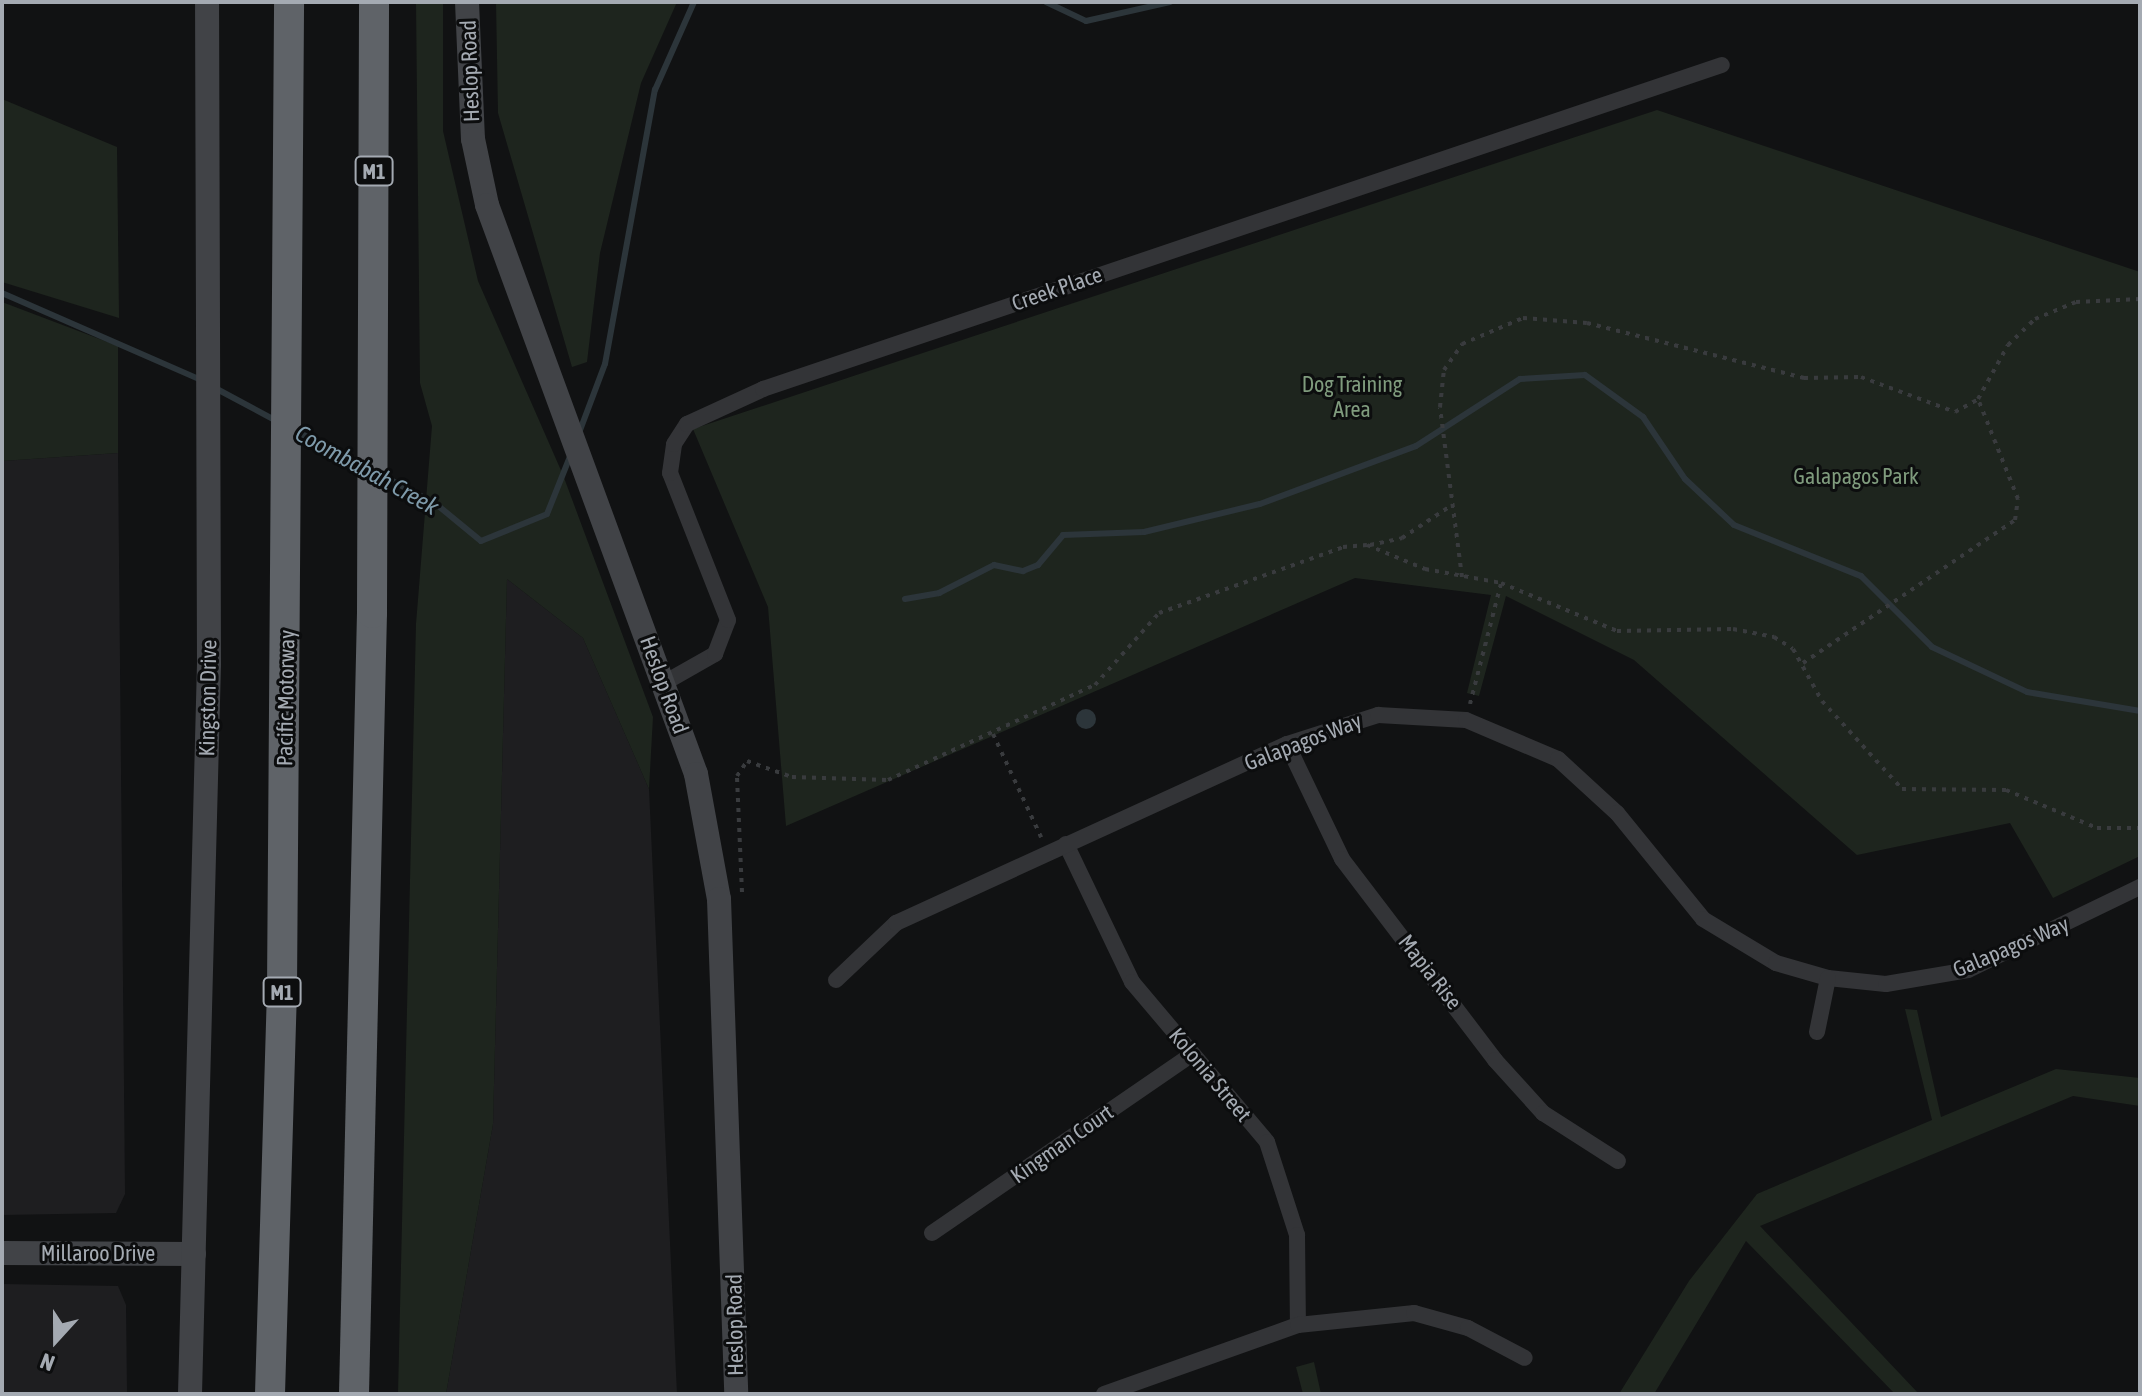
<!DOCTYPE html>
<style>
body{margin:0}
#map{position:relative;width:2142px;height:1396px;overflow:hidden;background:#111213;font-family:"Asap Condensed",sans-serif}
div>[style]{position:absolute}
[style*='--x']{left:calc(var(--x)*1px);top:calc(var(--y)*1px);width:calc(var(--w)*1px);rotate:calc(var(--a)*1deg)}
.built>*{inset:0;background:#1e1e20}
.green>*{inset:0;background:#1e251e}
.water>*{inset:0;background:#2c353a}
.round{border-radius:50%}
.stream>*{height:6px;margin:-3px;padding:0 3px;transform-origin:3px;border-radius:3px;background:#2c353a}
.path>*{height:4px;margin-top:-2px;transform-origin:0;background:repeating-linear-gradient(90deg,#393b3e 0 4px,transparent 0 10px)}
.street>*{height:16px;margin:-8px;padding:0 8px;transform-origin:8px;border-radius:8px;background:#333437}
.secondary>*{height:24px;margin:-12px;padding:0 12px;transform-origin:12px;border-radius:12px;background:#414347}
.highway>*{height:30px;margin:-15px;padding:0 15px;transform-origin:15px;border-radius:15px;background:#5f6368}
span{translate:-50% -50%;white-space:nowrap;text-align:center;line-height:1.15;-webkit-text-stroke:6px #0c0d0e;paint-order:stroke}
.shield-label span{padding:2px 6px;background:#0c0d0e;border:2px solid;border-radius:6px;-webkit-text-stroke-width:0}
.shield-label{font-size:20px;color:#a4aab2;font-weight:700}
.street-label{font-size:22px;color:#a4aab2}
.park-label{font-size:22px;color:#7f9b7d}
.water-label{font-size:24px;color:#7e9aaa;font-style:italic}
.frame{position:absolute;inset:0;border:4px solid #a4aab2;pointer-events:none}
.north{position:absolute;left:16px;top:1300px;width:80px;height:80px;-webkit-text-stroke:6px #0c0d0e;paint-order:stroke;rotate:201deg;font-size:22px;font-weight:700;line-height:32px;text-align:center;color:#a4aab2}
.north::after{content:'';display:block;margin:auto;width:28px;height:36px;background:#a4aab2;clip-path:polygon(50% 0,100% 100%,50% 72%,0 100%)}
</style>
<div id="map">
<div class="built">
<div style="clip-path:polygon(118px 453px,125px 1194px,116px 1213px,2px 1215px,2px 461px)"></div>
<div style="clip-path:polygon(507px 579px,583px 638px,649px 789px,677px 1394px,446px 1394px,493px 1124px)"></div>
<div style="clip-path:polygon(2px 1284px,118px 1286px,126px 1305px,127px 1394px,2px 1394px)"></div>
</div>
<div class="green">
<div style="clip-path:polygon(416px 2px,443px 2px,443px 131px,478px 281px,563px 475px,653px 717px,649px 789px,583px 638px,507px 579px,493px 1124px,446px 1394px,398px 1394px,416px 624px,432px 426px,420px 383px)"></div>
<div style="clip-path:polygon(496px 2px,677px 2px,641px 83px,600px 253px,587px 362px,572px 367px,498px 113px)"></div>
<div style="clip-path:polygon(2px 99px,117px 147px,119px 318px,2px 282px)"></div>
<div style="clip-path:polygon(1657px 110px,2140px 272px,2140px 856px,2053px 898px,2010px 823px,1857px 855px,1634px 660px,1506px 596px,1479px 696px,1467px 693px,1491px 595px,1355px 578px,786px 826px,768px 607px,693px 429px)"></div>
<div style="clip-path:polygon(2px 302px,118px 346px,118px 453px,2px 461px)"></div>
<div style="clip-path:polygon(1905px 1009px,1917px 1010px,1941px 1117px,2056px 1069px,2140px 1078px,2140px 1106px,2073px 1096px,1760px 1226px,1919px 1394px,1895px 1394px,1746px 1241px,1654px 1394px,1619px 1394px,1689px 1281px,1757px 1194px,1932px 1120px)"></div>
<div style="clip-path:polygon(1314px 1362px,1321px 1394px,1303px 1394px,1296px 1367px)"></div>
</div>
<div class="water">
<div class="round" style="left:1076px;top:709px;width:20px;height:20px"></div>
</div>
<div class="stream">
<div style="--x:1046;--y:2;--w:44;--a:25.4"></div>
<div style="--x:1086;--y:21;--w:86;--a:-12.7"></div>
<div style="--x:2;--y:293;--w:217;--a:23.6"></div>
<div style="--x:215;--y:388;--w:68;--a:28.1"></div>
<div style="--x:296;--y:431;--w:77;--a:27.9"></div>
<div style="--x:579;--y:433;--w:74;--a:-69.4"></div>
<div style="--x:605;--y:364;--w:279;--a:-79.7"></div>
<div style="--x:655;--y:90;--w:96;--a:-66.1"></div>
<div style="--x:381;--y:475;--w:62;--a:27.8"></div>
<div style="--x:436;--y:504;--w:58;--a:39.4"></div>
<div style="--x:481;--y:541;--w:71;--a:-22.2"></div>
<div style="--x:547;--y:514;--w:65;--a:-68.2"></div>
<div style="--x:905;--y:599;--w:35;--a:-10"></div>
<div style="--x:939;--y:593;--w:62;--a:-27"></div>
<div style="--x:994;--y:565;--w:30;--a:12"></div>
<div style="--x:1023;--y:571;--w:16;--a:-22"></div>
<div style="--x:1038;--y:565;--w:39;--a:-50"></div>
<div style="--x:1063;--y:535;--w:81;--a:-2.1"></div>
<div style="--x:1144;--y:532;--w:119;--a:-13.6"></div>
<div style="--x:1260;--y:504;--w:166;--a:-20.4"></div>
<div style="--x:1416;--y:446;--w:124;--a:-32.8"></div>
<div style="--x:1520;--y:379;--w:65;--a:-3.5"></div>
<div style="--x:1585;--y:375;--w:72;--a:35.9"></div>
<div style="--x:1643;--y:417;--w:75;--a:55.9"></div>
<div style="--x:1685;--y:479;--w:67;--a:43.2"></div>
<div style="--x:1734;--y:525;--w:137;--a:21.9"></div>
<div style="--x:1861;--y:576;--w:100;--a:45"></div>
<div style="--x:1932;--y:647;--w:105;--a:25.3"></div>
<div style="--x:2027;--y:692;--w:115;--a:9.5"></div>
</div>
<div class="path">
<div style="--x:1370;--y:545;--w:33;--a:-12"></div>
<div style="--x:1402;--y:538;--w:60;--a:-33.4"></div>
<div style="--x:1462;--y:577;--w:171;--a:-97.4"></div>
<div style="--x:1440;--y:407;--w:37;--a:-84"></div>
<div style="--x:1444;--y:370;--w:32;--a:-55"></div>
<div style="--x:1462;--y:344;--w:66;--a:-23.1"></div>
<div style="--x:1523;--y:318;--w:64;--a:4.5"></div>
<div style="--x:1587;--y:323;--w:224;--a:14.2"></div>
<div style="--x:1804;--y:378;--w:57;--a:-1"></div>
<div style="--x:1861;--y:377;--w:100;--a:20.4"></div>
<div style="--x:1955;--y:412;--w:26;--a:-29"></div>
<div style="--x:1978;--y:399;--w:62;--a:-60.9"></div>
<div style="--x:2008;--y:345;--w:37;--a:-44"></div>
<div style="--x:2035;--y:319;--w:44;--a:-22.5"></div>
<div style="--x:2076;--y:302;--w:64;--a:-2.7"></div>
<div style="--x:1803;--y:663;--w:256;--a:-34"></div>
<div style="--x:2015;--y:520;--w:21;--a:-82"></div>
<div style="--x:2018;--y:499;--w:108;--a:-111.8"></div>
<div style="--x:1470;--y:704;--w:125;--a:-75.6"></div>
<div style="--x:993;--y:734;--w:114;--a:65"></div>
<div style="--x:742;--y:892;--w:116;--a:-92.5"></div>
<div style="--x:737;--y:776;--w:18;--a:-56"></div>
<div style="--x:747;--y:761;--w:48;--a:19.6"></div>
<div style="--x:792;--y:777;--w:96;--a:1.8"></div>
<div style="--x:888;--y:780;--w:228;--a:-24.7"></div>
<div style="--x:1095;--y:685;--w:96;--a:-48.4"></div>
<div style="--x:1159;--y:613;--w:195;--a:-19.7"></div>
<div style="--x:1343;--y:547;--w:24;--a:-5"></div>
<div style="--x:1367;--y:545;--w:63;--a:22.5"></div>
<div style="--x:1425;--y:569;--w:77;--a:10.4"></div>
<div style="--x:1501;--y:583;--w:126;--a:22.5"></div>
<div style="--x:1617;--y:631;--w:116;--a:-1"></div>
<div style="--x:1733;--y:629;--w:42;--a:11"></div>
<div style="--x:1774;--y:637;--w:22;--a:32"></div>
<div style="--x:1793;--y:649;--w:60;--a:60.9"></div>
<div style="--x:1822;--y:701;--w:119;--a:47.7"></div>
<div style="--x:1902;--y:789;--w:104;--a:0.6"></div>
<div style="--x:2006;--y:790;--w:99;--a:22.7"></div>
<div style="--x:2097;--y:828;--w:43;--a:0"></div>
</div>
<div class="street">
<div style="--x:664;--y:683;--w:59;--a:-29.6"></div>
<div style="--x:715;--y:654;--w:36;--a:-69"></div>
<div style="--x:728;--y:620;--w:158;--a:-111.5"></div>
<div style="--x:670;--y:473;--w:29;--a:-82"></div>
<div style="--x:674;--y:444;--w:24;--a:-57"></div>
<div style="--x:687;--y:424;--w:84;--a:-24.7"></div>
<div style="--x:763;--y:389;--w:1012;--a:-18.67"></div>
<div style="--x:1287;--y:744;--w:127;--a:64.4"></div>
<div style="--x:1342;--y:859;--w:253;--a:52.7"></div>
<div style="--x:1495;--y:1060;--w:72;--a:47.8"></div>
<div style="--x:1543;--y:1113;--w:89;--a:32.6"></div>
<div style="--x:1066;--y:844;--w:153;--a:64.4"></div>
<div style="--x:1132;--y:982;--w:209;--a:49.8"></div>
<div style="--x:1267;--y:1142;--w:98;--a:72.1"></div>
<div style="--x:1297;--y:1235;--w:90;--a:89.4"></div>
<div style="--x:836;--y:980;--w:83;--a:-43.5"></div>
<div style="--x:896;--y:923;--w:430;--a:-24.6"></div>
<div style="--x:1287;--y:744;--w:96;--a:-17.7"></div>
<div style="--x:1378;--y:715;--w:88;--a:3.3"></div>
<div style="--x:1466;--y:720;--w:100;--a:23"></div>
<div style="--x:1558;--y:759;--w:80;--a:42.5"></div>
<div style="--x:1617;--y:813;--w:136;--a:50.9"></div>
<div style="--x:1703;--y:919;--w:85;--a:31.1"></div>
<div style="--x:1776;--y:963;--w:54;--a:16.1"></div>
<div style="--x:1828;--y:978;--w:58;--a:5.9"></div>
<div style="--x:1886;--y:984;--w:83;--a:-9.7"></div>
<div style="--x:1968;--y:970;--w:191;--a:-25.8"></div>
<div style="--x:1817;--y:1032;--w:55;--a:-78.5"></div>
<div style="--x:932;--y:1233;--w:316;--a:-34.5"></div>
<div style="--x:1104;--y:1394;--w:206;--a:-19.6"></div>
<div style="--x:1298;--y:1325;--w:117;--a:-5.9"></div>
<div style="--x:1414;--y:1313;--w:56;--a:15.5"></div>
<div style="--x:1468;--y:1328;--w:64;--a:27.8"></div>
</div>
<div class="secondary">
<div style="--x:467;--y:2;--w:137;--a:87.5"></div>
<div style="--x:473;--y:139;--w:67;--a:78"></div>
<div style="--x:487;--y:205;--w:606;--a:69.83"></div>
<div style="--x:696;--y:774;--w:127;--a:79.6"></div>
<div style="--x:719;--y:899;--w:495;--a:88"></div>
<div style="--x:2;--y:1253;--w:192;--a:0.3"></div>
<div style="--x:190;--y:1394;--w:730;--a:-88.51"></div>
<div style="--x:209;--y:664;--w:662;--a:-90.17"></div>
</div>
<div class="highway">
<div style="--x:270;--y:1394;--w:404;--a:-88.3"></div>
<div style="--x:282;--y:990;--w:988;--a:-89.59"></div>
<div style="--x:354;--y:1394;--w:781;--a:-88.68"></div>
<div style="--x:372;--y:613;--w:611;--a:-89.81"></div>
</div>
<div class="shield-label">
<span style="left:374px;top:171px">M1</span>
<span style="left:282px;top:992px">M1</span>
</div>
<div class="street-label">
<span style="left:470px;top:71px;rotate:-92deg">Heslop Road</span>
<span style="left:1057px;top:289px;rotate:-19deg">Creek Place</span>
<span style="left:664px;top:685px;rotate:70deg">Heslop Road</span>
<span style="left:208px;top:698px;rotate:-89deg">Kingston Drive</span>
<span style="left:286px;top:698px;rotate:-89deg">Pacific Motorway</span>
<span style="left:1303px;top:742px;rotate:-21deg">Galapagos Way</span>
<span style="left:2011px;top:947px;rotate:-23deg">Galapagos Way</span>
<span style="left:1430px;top:972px;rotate:52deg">Mapia Rise</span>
<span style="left:1210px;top:1075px;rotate:50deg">Kolonia Street</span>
<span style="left:1062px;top:1144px;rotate:-35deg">Kingman Court</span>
<span style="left:98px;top:1254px">Millaroo Drive</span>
<span style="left:735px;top:1325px;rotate:-91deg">Heslop Road</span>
</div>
<div class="park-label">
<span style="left:1352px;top:397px">Dog Training<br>Area</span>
<span style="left:1856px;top:477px">Galapagos Park</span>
</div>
<div class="water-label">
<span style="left:367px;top:470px;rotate:29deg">Coombabah Creek</span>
</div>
<div class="frame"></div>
<div class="north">N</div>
</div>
